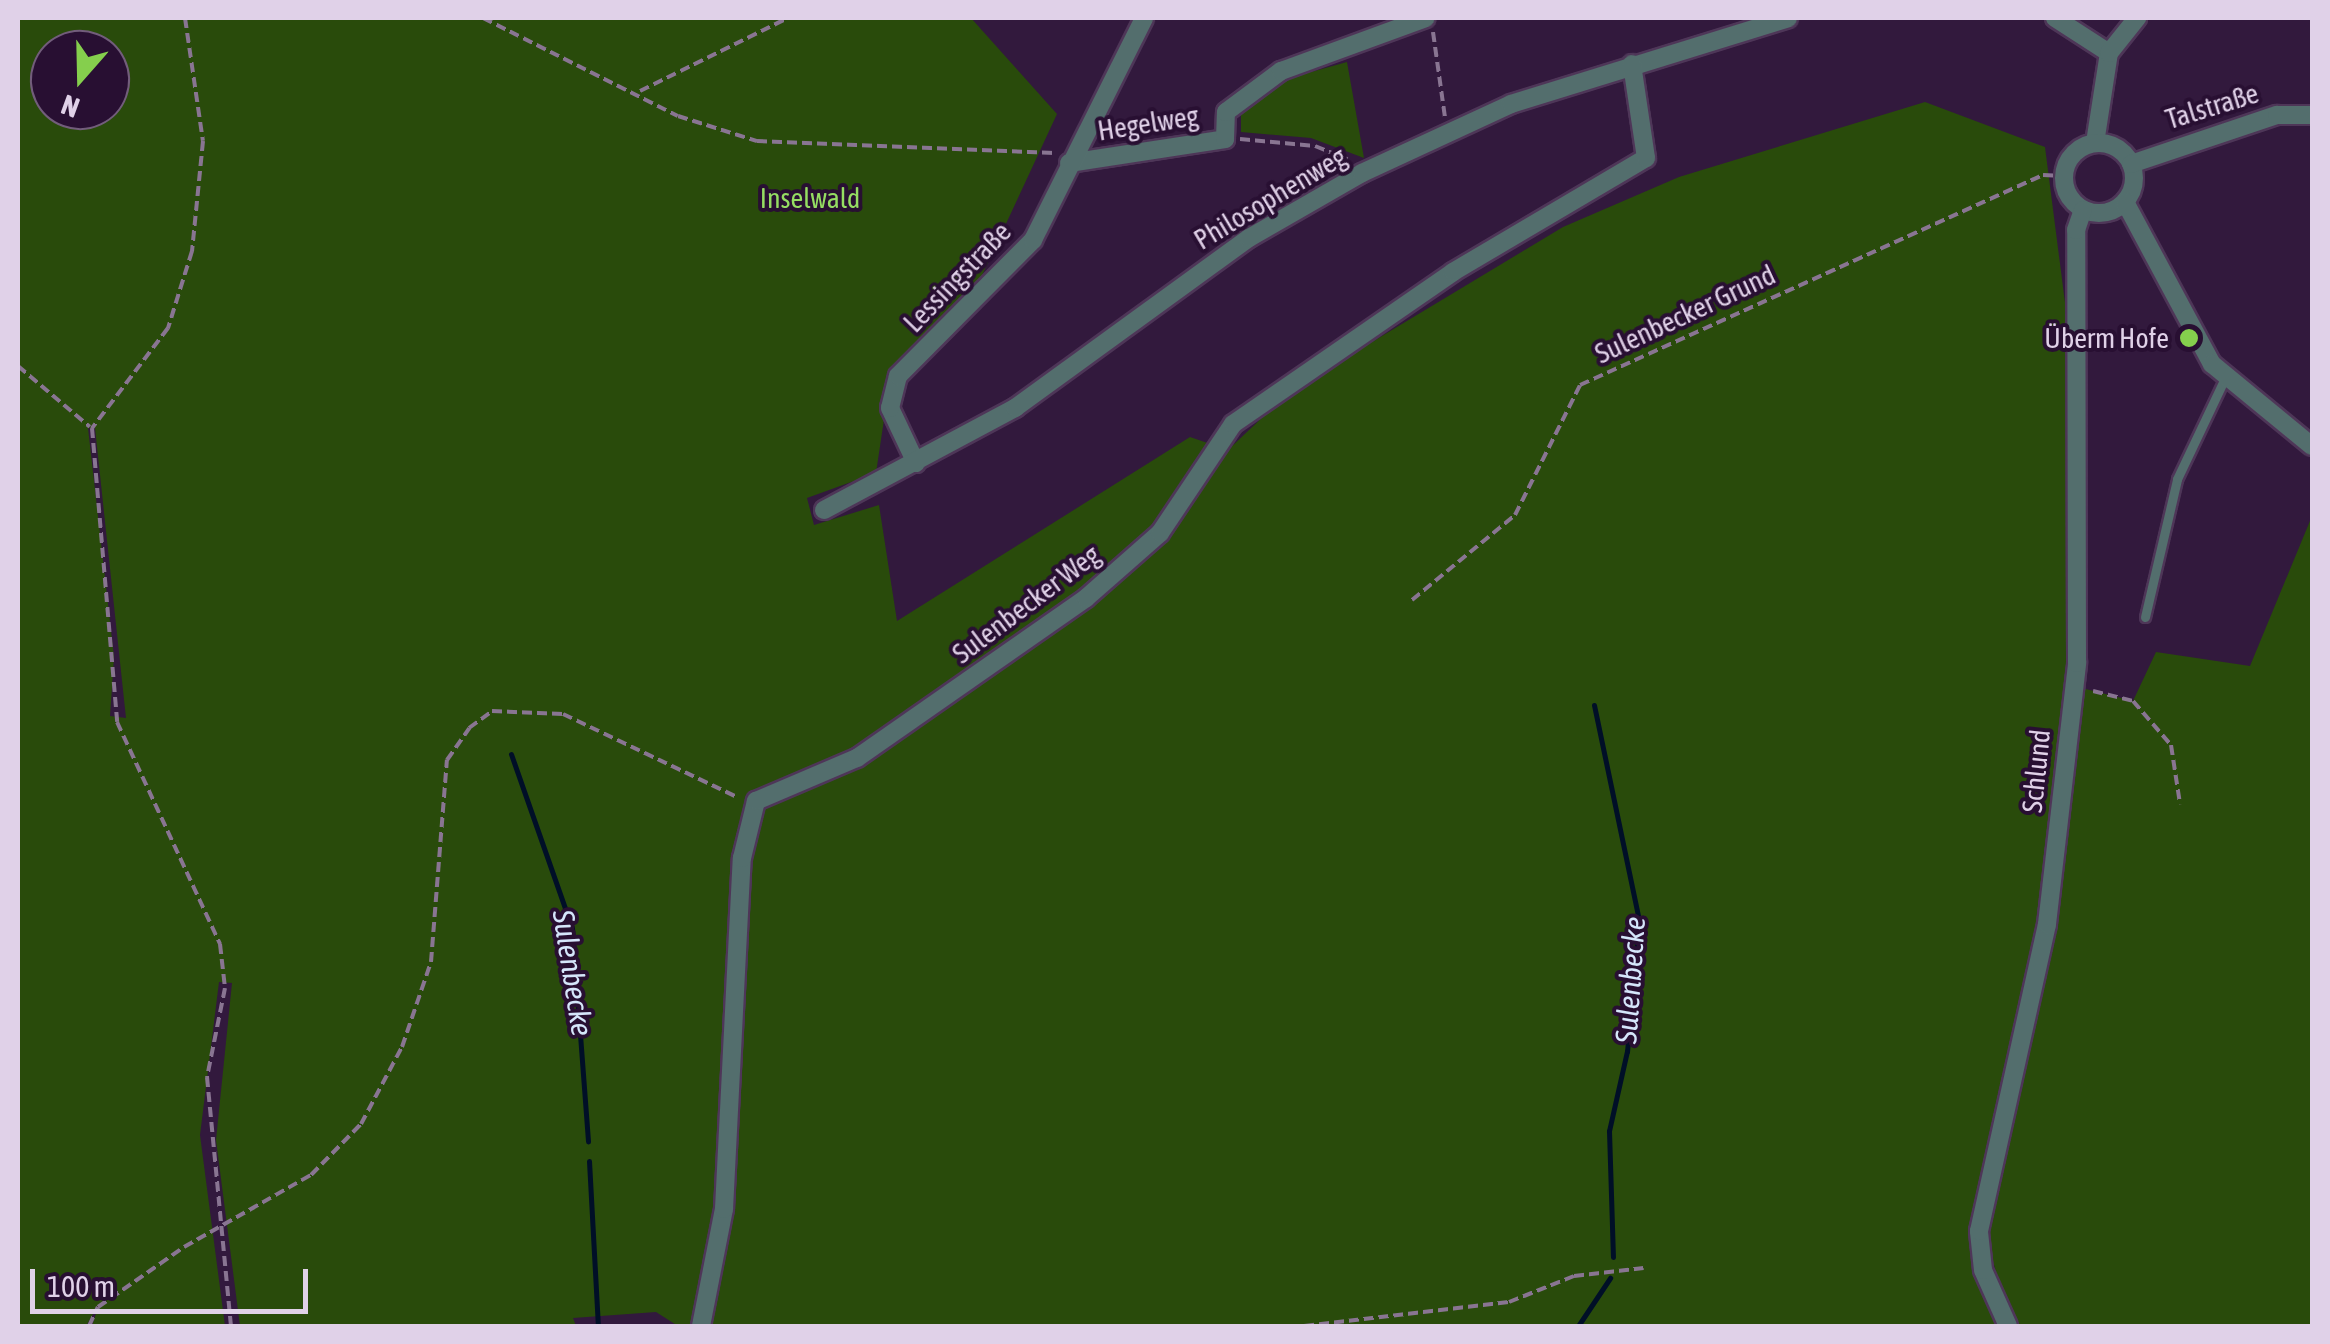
<!DOCTYPE html>
<meta charset="utf-8">
<style>
body{margin:0}
#map{position:relative;width:2330px;height:1344px;overflow:hidden;background:#32193d;font-family:"Asap Condensed",sans-serif}
div>[style]{position:absolute}
[style*='--x']{left:calc(var(--x)*1px);top:calc(var(--y)*1px);width:calc(var(--w)*1px);rotate:calc(var(--a)*1deg)}
.green>*{inset:0;background:#294b0b}
.stream>*{height:5px;margin:-2.5px;padding:0 2.5px;transform-origin:2.5px;border-radius:2.5px;background:#000f27}
.path>*{height:4px;margin-top:-2px;transform-origin:0;background:repeating-linear-gradient(90deg,#897592 0 10px,transparent 0 15px)}
.roads{filter:drop-shadow(2px 0 #4e3658) drop-shadow(-2px 0 #4e3658) drop-shadow(0 2px #4e3658) drop-shadow(0 -2px #4e3658)}
.service>*{height:9px;margin:-4.5px;padding:0 4.5px;transform-origin:4.5px;border-radius:4.5px;background:#536e6d}
.minor>*{height:18px;margin:-9px;padding:0 9px;transform-origin:9px;border-radius:9px;background:#536e6d}
.minor>.ring{margin:-9px;padding:0;box-sizing:content-box;background:none;border:18px solid #536e6d;border-radius:50%}
.dots>*{width:28px;height:28px;translate:-50% -50%;box-sizing:border-box;border:5px solid #280f32;border-radius:50%}
span{translate:-50% -50%;white-space:nowrap;text-align:center;line-height:1.15;-webkit-text-stroke:8px #280f32;paint-order:stroke}
.street-label{font-size:28px;color:#e0d1e8}
.park-label{font-size:28px;color:#95dd62}
.poi-label{font-size:28px;color:#e0d1e8}
.right{translate:-100% -50%;text-align:right}
.water-label{font-size:30px;color:#d5e6fb;font-style:italic}
.frame{position:absolute;inset:0;border:20px solid #e0d1e8;pointer-events:none}
.north{position:absolute;left:30px;top:30px;width:100px;height:100px;box-sizing:border-box;background:#280f32;border:2px solid #725d7b;border-radius:50%;rotate:200deg;font-size:28px;font-weight:700;line-height:40px;text-align:center;color:#e0d1e8}
.north::after{content:'';display:block;margin:auto;width:35px;height:45px;background:#85cf4d;clip-path:polygon(50% 0,100% 100%,50% 72%,0 100%)}
.scale{position:absolute;left:30px;top:1269px;width:278px;height:45px;box-sizing:border-box;border:5px solid #e0d1e8;border-top:0;padding-left:12px;font-size:30px;line-height:35px;white-space:nowrap;color:#e0d1e8;-webkit-text-stroke:8px #280f32;paint-order:stroke}
</style>
<div id="map">
<div class="green">
<div style="clip-path:polygon(evenodd,18px 18px,971px 18px,1057px 114px,972px 297px,892px 366px,876px 473px,807px 498px,814px 525px,879px 505px,897px 621px,1190px 437px,1228px 450px,1289px 392px,1563px 227px,1679px 177px,1925px 102px,2045px 147px,2072px 357px,2074px 686px,2133px 701px,2156px 652px,2250px 666px,2312px 516px,2312px 1326px,2011px 1326px,1985px 1232px,2041px 920px,1975px 1204px,1972px 1233px,2001px 1326px,678px 1326px,656px 1312px,573px 1318px,576px 1326px,240px 1326px,216px 1140px,232px 983px,219px 982px,200px 1135px,225px 1326px,92px 1326px,99px 1304px,86px 1326px,18px 1326px,18px 18px,50px 50px,110px 50px,110px 110px,50px 110px,50px 50px,18px 18px,88px 428px,95px 428px,126px 718px,110px 716px,114px 657px,88px 428px)"></div>
<div style="clip-path:polygon(1347px 62px,1364px 158px,1311px 138px,1241px 132px,1241px 115px,1286px 79px)"></div>
</div>
<div class="stream">
<div style="--x:1594;--y:705;--w:220;--a:78.2"></div>
<div style="--x:1639;--y:920;--w:132;--a:95.2"></div>
<div style="--x:1627;--y:1051;--w:82;--a:102.7"></div>
<div style="--x:1609;--y:1131;--w:126;--a:88.2"></div>
<div style="--x:511;--y:754;--w:184;--a:70.7"></div>
<div style="--x:572;--y:928;--w:214;--a:85.7"></div>
<div style="--x:589;--y:1161;--w:165;--a:86.9"></div>
<div style="--x:1578;--y:1326;--w:58;--a:-56.3"></div>
</div>
<div class="path">
<div style="--x:185;--y:18;--w:124;--a:81.7"></div>
<div style="--x:203;--y:141;--w:111;--a:95.7"></div>
<div style="--x:192;--y:251;--w:81;--a:107.3"></div>
<div style="--x:168;--y:328;--w:126;--a:127.2"></div>
<div style="--x:92;--y:428;--w:295;--a:85.1"></div>
<div style="--x:117;--y:722;--w:245;--a:65.1"></div>
<div style="--x:220;--y:944;--w:44;--a:83.5"></div>
<div style="--x:225;--y:988;--w:91;--a:101.4"></div>
<div style="--x:207;--y:1077;--w:250;--a:84.5"></div>
<div style="--x:483;--y:18;--w:218;--a:26.7"></div>
<div style="--x:678;--y:116;--w:83;--a:17.6"></div>
<div style="--x:757;--y:141;--w:298;--a:2.3"></div>
<div style="--x:1433;--y:32;--w:86;--a:82"></div>
<div style="--x:640;--y:91;--w:165;--a:-26.3"></div>
<div style="--x:1240;--y:139;--w:75;--a:5.3"></div>
<div style="--x:1315;--y:146;--w:35;--a:22"></div>
<div style="--x:18;--y:366;--w:94;--a:40.3"></div>
<div style="--x:1412;--y:600;--w:134;--a:-39.5"></div>
<div style="--x:1515;--y:515;--w:145;--a:-63.4"></div>
<div style="--x:1580;--y:385;--w:508;--a:-24.4"></div>
<div style="--x:2043;--y:175;--w:21;--a:3"></div>
<div style="--x:2093;--y:691;--w:41;--a:14"></div>
<div style="--x:2133;--y:701;--w:58;--a:49.2"></div>
<div style="--x:2171;--y:745;--w:60;--a:81.3"></div>
<div style="--x:89;--y:1326;--w:21;--a:-65"></div>
<div style="--x:98;--y:1307;--w:105;--a:-34.9"></div>
<div style="--x:184;--y:1247;--w:146;--a:-29.6"></div>
<div style="--x:311;--y:1175;--w:71;--a:-45.6"></div>
<div style="--x:361;--y:1124;--w:87;--a:-62"></div>
<div style="--x:402;--y:1047;--w:90;--a:-71.2"></div>
<div style="--x:431;--y:962;--w:203;--a:-85.5"></div>
<div style="--x:447;--y:760;--w:39;--a:-55"></div>
<div style="--x:469;--y:728;--w:29;--a:-36"></div>
<div style="--x:492;--y:711;--w:71;--a:2.4"></div>
<div style="--x:563;--y:714;--w:193;--a:25.5"></div>
<div style="--x:1304;--y:1326;--w:206;--a:-6.7"></div>
<div style="--x:1509;--y:1302;--w:70;--a:-21.8"></div>
<div style="--x:1574;--y:1276;--w:70;--a:-6.5"></div>
</div>
<div class="roads">
<div class="service">
<div style="--x:2145;--y:617;--w:142;--a:-76.9"></div>
<div style="--x:2177;--y:479;--w:112;--a:-64.6"></div>
</div>
<div class="minor">
<div style="--x:2055;--y:18;--w:64;--a:32.9"></div>
<div style="--x:2095;--y:143;--w:91;--a:-81.2"></div>
<div style="--x:2109;--y:53;--w:45;--a:-51.3"></div>
<div class="ring" style="left:2064px;top:143px;width:52px;height:52px"></div>
<div style="--x:1069;--y:163;--w:158;--a:-8.7"></div>
<div style="--x:1225;--y:139;--w:27;--a:-88"></div>
<div style="--x:1226;--y:112;--w:69;--a:-36.7"></div>
<div style="--x:1281;--y:71;--w:154;--a:-20.1"></div>
<div style="--x:2131;--y:164;--w:154;--a:-18.6"></div>
<div style="--x:2277;--y:115;--w:35;--a:0"></div>
<div style="--x:2125;--y:202;--w:184;--a:61.8"></div>
<div style="--x:2212;--y:364;--w:129;--a:39.4"></div>
<div style="--x:916;--y:463;--w:61;--a:-115.3"></div>
<div style="--x:890;--y:408;--w:33;--a:-76"></div>
<div style="--x:898;--y:376;--w:192;--a:-45.2"></div>
<div style="--x:1033;--y:240;--w:248;--a:-63.4"></div>
<div style="--x:824;--y:510;--w:217;--a:-28.1"></div>
<div style="--x:1015;--y:408;--w:289;--a:-36"></div>
<div style="--x:1249;--y:238;--w:130;--a:-29.9"></div>
<div style="--x:1362;--y:173;--w:164;--a:-24.8"></div>
<div style="--x:1511;--y:104;--w:290;--a:-17.2"></div>
<div style="--x:701;--y:1326;--w:119;--a:-78.9"></div>
<div style="--x:724;--y:1209;--w:351;--a:-87.1"></div>
<div style="--x:742;--y:858;--w:59;--a:-76.2"></div>
<div style="--x:756;--y:801;--w:110;--a:-23.1"></div>
<div style="--x:857;--y:758;--w:279;--a:-34.9"></div>
<div style="--x:1086;--y:598;--w:98;--a:-41.3"></div>
<div style="--x:1160;--y:533;--w:131;--a:-56.2"></div>
<div style="--x:1233;--y:424;--w:267;--a:-34.6"></div>
<div style="--x:1453;--y:272;--w:224;--a:-30.6"></div>
<div style="--x:1646;--y:158;--w:95;--a:-98.5"></div>
<div style="--x:2008;--y:1326;--w:61;--a:-114.1"></div>
<div style="--x:1983;--y:1270;--w:39;--a:-96"></div>
<div style="--x:1979;--y:1231;--w:314;--a:-77.5"></div>
<div style="--x:2047;--y:924;--w:263;--a:-83.4"></div>
<div style="--x:2077;--y:663;--w:433;--a:-90.1"></div>
<div style="--x:2076;--y:230;--w:21;--a:-71"></div>
</div>
</div>
<div class="dots">
<div style="left:2189px;top:338px;background:#85cf4d"></div>
</div>
<div class="street-label">
<span style="left:2212px;top:106px;rotate:-17deg">Talstraße</span>
<span style="left:1148px;top:123px;rotate:-9deg">Hegelweg</span>
<span style="left:1270px;top:198px;rotate:-31deg">Philosophenweg</span>
<span style="left:957px;top:277px;rotate:-46deg">Lessingstraße</span>
<span style="left:1685px;top:314px;rotate:-25deg">Sulenbecker Grund</span>
<span style="left:1026px;top:604px;rotate:-37deg">Sulenbecker Weg</span>
<span style="left:2036px;top:771px;rotate:-84deg">Schlund</span>
</div>
<div class="park-label">
<span style="left:810px;top:198px">Inselwald</span>
</div>
<div class="poi-label">
<span class="right" style="left:2169px;top:338px">Überm Hofe</span>
</div>
<div class="water-label">
<span style="left:573px;top:973px;rotate:81deg">Sulenbecke</span>
<span style="left:1630px;top:980px;rotate:-86deg">Sulenbecke</span>
</div>
<div class="frame"></div>
<div class="north">N</div>
<div class="scale">100 m</div>
</div>
